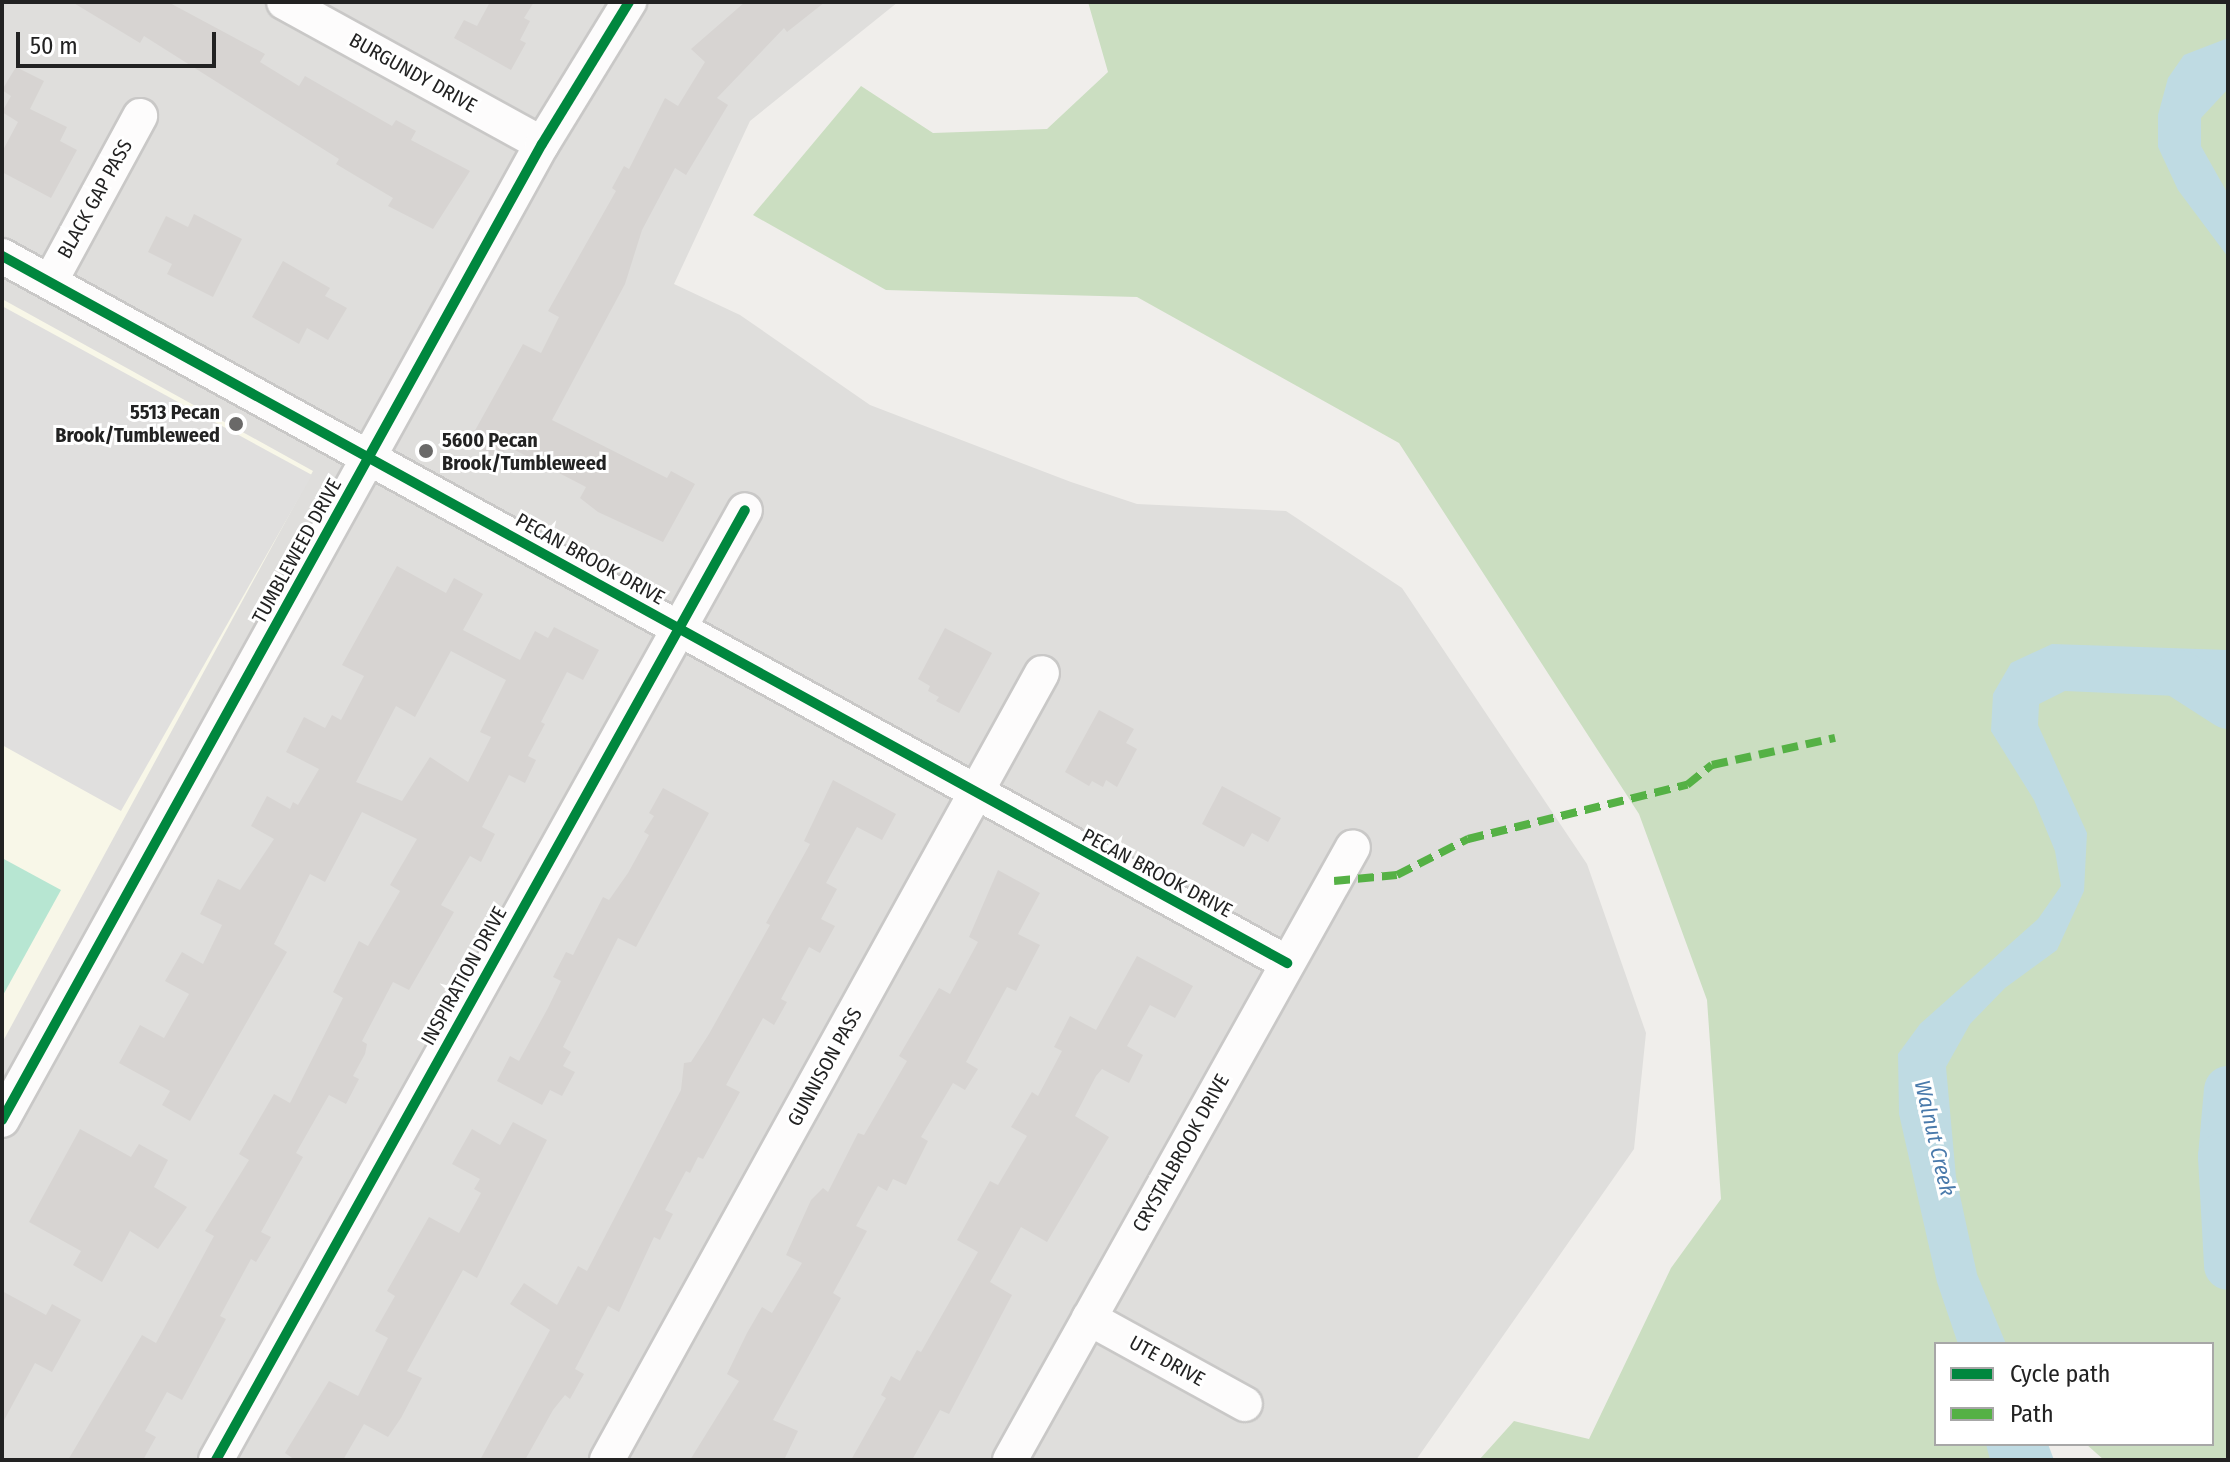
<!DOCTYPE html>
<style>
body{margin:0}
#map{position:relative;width:2230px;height:1462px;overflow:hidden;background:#f0eeeb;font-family:"Fira Sans Condensed",sans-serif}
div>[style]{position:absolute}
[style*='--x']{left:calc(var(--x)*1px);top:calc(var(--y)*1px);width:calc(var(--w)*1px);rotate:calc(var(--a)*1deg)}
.residential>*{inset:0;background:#dfdedc}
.education>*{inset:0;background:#f8f7e8}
.forest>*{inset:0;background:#cbdec1}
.pitch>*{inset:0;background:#b7e6d2}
.parking>*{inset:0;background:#e0dfde}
.water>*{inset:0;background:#bfdbe3}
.river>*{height:48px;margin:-24px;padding:0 24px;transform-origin:24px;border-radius:24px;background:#bfdbe3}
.building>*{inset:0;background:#d7d4d2}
.roads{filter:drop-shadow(2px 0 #c9c8c7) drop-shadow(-2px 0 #c9c8c7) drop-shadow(0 2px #c9c8c7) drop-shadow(0 -2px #c9c8c7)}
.minor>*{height:34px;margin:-17px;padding:0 17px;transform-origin:17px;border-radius:17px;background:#fdfcfc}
.quiet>*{height:8px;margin-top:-4px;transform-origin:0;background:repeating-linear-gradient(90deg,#55b145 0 16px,transparent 0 24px)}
.cycleway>*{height:10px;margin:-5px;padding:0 5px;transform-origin:5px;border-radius:5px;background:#00873e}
.dots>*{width:22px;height:22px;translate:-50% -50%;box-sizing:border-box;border:4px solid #fff;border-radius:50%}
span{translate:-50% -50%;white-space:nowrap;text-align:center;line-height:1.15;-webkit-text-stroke:6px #fff;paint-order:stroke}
.street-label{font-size:20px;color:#222}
.poi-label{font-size:20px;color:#222;font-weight:700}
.right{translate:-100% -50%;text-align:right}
.left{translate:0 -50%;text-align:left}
.water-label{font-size:22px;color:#4a7aab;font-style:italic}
.frame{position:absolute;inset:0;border:4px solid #222;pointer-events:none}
.legend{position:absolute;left:1934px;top:1342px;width:280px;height:104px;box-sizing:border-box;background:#fff;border:2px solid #a7a7a7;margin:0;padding:10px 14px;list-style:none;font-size:24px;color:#222}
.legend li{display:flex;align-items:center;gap:16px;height:40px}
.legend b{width:40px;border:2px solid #a7a7a7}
.scale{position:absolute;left:16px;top:32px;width:200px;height:36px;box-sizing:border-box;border:4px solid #222;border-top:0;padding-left:10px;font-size:24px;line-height:28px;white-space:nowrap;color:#222;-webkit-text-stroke:6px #fff;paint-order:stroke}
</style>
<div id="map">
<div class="residential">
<div style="clip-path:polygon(2px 2px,898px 2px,750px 121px,674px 284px,740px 315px,870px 405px,1071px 482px,1137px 504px,1286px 511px,1402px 588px,1587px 864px,1646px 1033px,1634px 1149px,1416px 1460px,2px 1460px)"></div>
</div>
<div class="education">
<div style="clip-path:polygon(2px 299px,313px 471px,2px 1043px)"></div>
</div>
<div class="forest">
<div style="clip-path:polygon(1088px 2px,2228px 2px,2228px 1460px,2104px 1460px,2086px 1444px,2212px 1444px,2212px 1344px,1936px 1344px,1936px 1444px,2003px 1444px,2010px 1460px,1479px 1460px,1514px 1421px,1589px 1439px,1671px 1268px,1721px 1199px,1707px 1000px,1639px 814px,1399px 443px,1137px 297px,886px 290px,753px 215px,861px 86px,933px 133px,1047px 129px,1108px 72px)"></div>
</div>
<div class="pitch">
<div style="clip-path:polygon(2px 858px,61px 890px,2px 997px)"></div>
</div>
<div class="parking">
<div style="clip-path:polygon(2px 306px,312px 475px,121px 811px,2px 745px)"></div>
</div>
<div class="water">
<div style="clip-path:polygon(2228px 38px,2228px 89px,2201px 118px,2201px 146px,2228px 194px,2228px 257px,2178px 190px,2158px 147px,2158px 115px,2168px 78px,2184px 55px)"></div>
<div style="clip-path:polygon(2052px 644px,2228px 650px,2228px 693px,2199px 697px,2065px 691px,2039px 704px,2038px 725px,2087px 833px,2084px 891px,2057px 950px,2005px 988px,1970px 1024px,1946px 1067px,1956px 1177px,1977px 1274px,2006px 1344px,1958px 1344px,1937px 1282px,1899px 1114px,1898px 1054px,1920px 1024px,2038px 919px,2061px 886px,2055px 851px,2034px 800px,1991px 731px,1993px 694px,2011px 663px)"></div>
<div style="clip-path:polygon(1986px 1444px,2048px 1444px,2054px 1460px,1990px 1460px)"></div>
</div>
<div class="river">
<div style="--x:2180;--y:674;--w:57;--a:32.9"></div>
<div style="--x:2228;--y:1090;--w:67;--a:95.1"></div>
<div style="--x:2222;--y:1157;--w:109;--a:86.8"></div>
</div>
<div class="building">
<div style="clip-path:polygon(72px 2px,168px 2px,265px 54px,260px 62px,299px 86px,305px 76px,392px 126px,396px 120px,416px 131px,411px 140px,470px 171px,433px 229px,388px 206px,393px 198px,336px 164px,339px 159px,144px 36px,140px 43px)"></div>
<div style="clip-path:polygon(490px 2px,534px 2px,524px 18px,530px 21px,520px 40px,526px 43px,511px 70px,454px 38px,464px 20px,477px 26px)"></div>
<div style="clip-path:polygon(745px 2px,825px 2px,787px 32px,784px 28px,717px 98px,728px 105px,686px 175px,675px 168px,642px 230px,625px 284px,552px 420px,667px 478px,671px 471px,695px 484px,663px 542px,598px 512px,580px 498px,586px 487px,507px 446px,499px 459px,468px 443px,523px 344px,541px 353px,559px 317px,548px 311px,616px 191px,612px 188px,624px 166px,629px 169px,665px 98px,678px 106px,705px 62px,691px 49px)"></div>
<div style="clip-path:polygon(16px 67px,44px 81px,30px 109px,67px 127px,60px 141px,77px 150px,51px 198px,2px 172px,2px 152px,18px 122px,2px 112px,11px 96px,2px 90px)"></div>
<div style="clip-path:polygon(194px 214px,242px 239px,213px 297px,167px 274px,172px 264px,148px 252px,166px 216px,188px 227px)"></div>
<div style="clip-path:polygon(283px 261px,330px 288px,325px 296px,347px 308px,328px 340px,307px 328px,299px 344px,252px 317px)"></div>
<div style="clip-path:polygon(evenodd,397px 566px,446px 593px,454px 578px,483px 594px,463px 630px,520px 660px,535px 631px,548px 638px,554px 627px,599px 650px,583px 680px,567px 672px,541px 722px,545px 724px,528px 756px,536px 760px,525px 783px,509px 775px,482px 827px,495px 834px,481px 862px,470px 856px,441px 905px,454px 912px,409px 990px,393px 982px,362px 1041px,367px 1044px,365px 1054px,353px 1076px,359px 1079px,346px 1104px,329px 1095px,296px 1153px,303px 1157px,261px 1232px,271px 1237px,256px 1262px,251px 1259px,220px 1316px,226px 1319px,182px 1400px,167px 1392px,145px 1431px,156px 1437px,143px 1460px,68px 1460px,142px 1335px,156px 1343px,214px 1236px,205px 1231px,249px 1160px,239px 1154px,274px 1094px,290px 1103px,343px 998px,333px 992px,359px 941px,368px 946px,400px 891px,390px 885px,417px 839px,362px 812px,325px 882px,310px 874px,274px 944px,287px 952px,190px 1121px,162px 1105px,170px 1091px,119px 1063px,140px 1025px,164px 1038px,189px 994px,165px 981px,182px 952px,203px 964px,222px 925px,200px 914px,218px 879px,240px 890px,274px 839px,251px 826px,267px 796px,290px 809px,293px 802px,298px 805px,319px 769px,286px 752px,304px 717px,325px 728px,332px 715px,341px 720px,364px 676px,342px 665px,397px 566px,451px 651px,506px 680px,480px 732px,491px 737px,468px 782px,430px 757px,402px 801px,356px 782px,396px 706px,415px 717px,451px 651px)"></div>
<div style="clip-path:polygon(945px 628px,992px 653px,959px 713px,936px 701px,939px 697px,928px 691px,930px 686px,918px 679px)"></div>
<div style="clip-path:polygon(1099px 710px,1134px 729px,1126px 743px,1137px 749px,1117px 787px,1106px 780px,1103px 787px,1092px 781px,1089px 786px,1065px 772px)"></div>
<div style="clip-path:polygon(833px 780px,896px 814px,882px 840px,857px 827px,826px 883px,837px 889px,821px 919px,835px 926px,820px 953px,809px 947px,781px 999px,787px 1002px,774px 1025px,763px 1018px,726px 1085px,740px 1092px,703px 1159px,698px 1157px,690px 1173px,686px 1171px,665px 1210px,673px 1214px,660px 1240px,654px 1237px,619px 1312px,608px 1306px,575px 1369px,584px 1374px,570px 1399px,565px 1395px,553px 1410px,525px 1460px,480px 1460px,550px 1330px,510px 1304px,524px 1283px,557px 1305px,578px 1266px,587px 1271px,681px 1090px,684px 1063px,691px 1062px,709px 1034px,770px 925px,766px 923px,810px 844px,804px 841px)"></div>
<div style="clip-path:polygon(1222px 786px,1281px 818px,1268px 842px,1252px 833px,1244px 847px,1202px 824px)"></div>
<div style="clip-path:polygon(663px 788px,709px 813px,636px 947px,618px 938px,563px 1047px,571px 1052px,563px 1066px,575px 1072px,562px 1096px,550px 1090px,542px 1105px,497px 1081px,510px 1056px,519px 1061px,548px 1008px,561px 981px,553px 977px,566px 952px,573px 955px,603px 897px,609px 900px,628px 873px,649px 835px,644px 832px,654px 816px,649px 813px)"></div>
<div style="clip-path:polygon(998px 870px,1040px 893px,1018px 934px,1040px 945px,1016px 991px,1007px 987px,966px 1062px,978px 1069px,965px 1090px,953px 1083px,921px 1137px,928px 1141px,906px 1185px,893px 1179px,887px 1191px,878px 1186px,856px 1226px,867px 1231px,833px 1293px,841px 1298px,773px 1420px,798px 1431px,784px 1460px,690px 1460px,739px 1381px,727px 1374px,747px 1333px,762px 1307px,772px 1313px,802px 1263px,786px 1255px,811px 1200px,823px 1188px,828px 1192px,858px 1133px,864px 1135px,907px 1061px,899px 1056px,939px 988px,950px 994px,978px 942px,969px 937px)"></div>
<div style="clip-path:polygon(1137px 956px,1193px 986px,1175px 1018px,1150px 1005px,1127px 1046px,1143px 1055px,1129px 1083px,1102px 1069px,1096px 1076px,1075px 1116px,1109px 1137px,1047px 1242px,1021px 1227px,990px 1282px,1012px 1295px,949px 1414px,940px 1410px,912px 1460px,851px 1460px,886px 1398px,881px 1395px,891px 1376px,900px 1381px,917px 1350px,921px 1352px,978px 1252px,957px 1240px,990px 1181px,998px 1185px,1027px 1136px,1011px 1127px,1032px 1092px,1038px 1096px,1062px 1051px,1054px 1047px,1070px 1016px,1096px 1030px)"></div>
<div style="clip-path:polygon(513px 1122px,547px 1140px,477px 1278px,463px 1270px,407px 1371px,422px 1378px,401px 1418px,388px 1437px,364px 1424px,343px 1460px,295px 1460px,285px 1453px,329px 1381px,358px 1396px,388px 1338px,375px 1331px,395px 1296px,387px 1291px,429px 1217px,459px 1233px,481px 1193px,474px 1189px,480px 1179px,452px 1164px,472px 1129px,500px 1145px)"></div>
<div style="clip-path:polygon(80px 1129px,131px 1157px,139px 1144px,168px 1160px,154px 1187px,187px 1207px,158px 1249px,130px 1231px,102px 1282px,73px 1265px,81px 1251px,29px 1222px)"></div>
<div style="clip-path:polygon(2px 1291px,46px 1315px,52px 1304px,81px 1320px,52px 1372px,35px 1363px,2px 1424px)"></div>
</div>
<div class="roads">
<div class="minor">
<div style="--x:284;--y:2;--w:294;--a:28.8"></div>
<div style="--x:2;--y:256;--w:1467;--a:28.82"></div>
<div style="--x:50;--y:282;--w:189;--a:-61.5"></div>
<div style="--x:2;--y:1120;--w:1115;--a:-61.05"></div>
<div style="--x:542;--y:144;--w:167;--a:-58.5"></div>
<div style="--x:1089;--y:1318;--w:178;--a:28.9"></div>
<div style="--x:216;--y:1460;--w:1087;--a:-60.89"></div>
<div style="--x:607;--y:1460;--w:899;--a:-61.07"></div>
<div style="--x:1010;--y:1460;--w:702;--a:-60.77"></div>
</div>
</div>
<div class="quiet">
<div style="--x:1334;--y:881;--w:63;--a:-5.4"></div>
<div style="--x:1397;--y:875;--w:80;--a:-26.9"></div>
<div style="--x:1468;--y:839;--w:226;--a:-13.9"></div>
<div style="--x:1687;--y:785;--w:32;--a:-39"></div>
<div style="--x:1712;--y:765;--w:126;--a:-12.4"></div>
</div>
<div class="cycleway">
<div style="--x:2;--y:256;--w:1467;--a:28.82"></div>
<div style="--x:2;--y:1120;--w:1115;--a:-61.05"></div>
<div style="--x:542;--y:144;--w:167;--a:-58.5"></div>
<div style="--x:216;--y:1460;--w:1087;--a:-60.89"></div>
</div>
<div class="dots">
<div style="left:236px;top:424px;background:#6a6968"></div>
<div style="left:426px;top:451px;background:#6a6968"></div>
</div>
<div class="street-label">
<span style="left:413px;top:73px;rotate:29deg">BURGUNDY DRIVE</span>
<span style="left:95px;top:199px;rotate:-61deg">BLACK GAP PASS</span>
<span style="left:297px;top:551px;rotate:-61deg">TUMBLEWEED DRIVE</span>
<span style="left:590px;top:559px;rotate:29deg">PECAN BROOK DRIVE</span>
<span style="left:1157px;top:873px;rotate:28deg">PECAN BROOK DRIVE</span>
<span style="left:464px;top:976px;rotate:-61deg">INSPIRATION DRIVE</span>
<span style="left:825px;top:1067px;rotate:-61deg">GUNNISON PASS</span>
<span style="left:1181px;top:1153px;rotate:-61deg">CRYSTALBROOK DRIVE</span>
<span style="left:1167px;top:1361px;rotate:29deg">UTE DRIVE</span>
</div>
<div class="poi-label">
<span class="right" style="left:220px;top:424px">5513 Pecan<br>Brook/Tumbleweed</span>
<span class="left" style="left:442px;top:452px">5600 Pecan<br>Brook/Tumbleweed</span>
</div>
<div class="water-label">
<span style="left:1935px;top:1138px;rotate:77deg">Walnut Creek</span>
</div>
<div class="frame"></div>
<ul class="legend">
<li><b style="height:10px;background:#00873e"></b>Cycle path</li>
<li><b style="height:10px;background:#55b145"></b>Path</li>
</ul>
<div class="scale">50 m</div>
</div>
